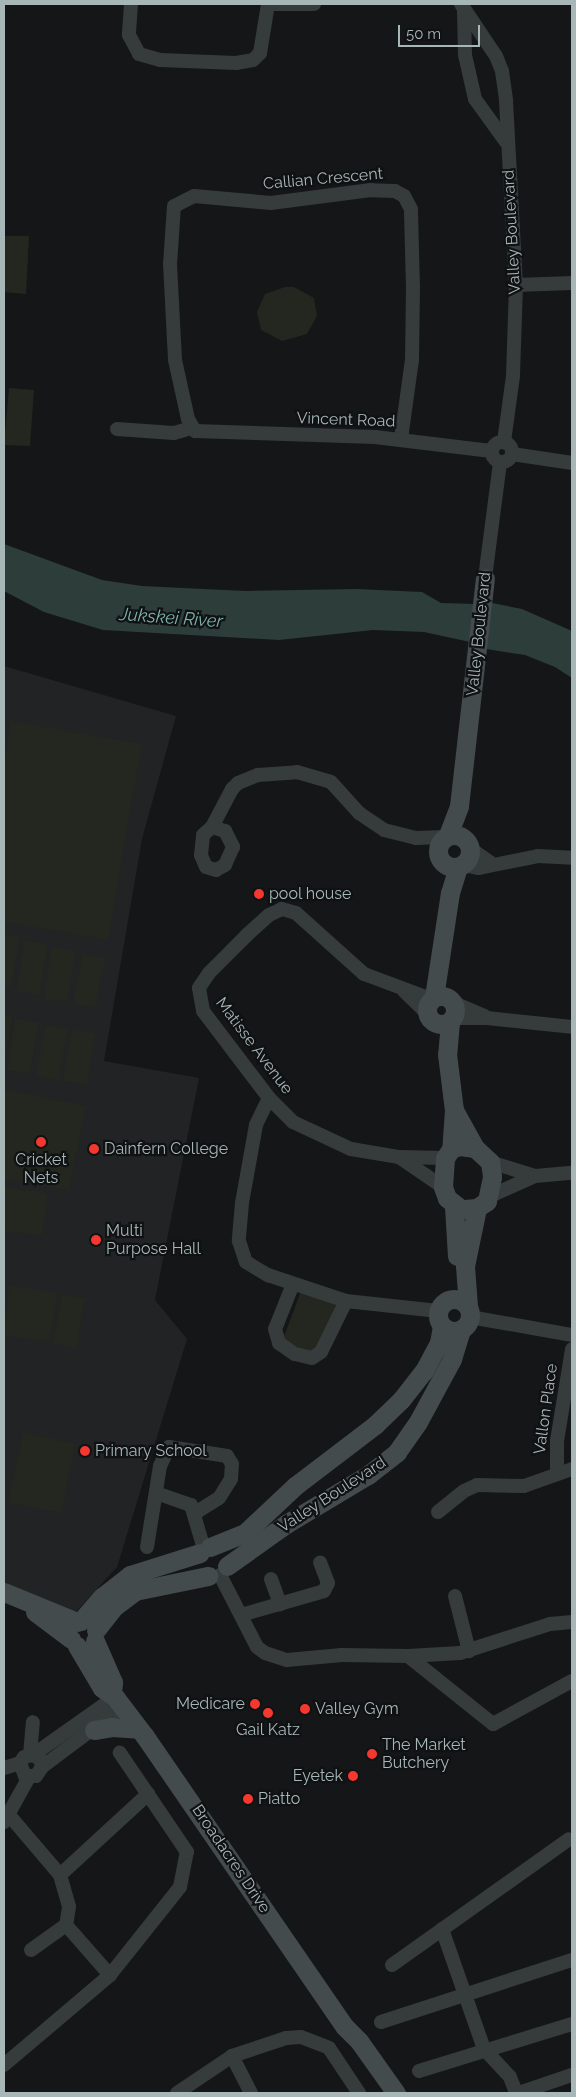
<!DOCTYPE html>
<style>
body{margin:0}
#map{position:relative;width:576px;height:2097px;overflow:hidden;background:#151617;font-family:Raleway,sans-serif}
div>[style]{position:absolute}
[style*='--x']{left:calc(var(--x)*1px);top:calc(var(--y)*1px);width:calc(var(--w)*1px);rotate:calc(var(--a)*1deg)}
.built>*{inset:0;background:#212324}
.green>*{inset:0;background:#23271f}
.water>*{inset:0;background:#2d3d3a}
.street>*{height:14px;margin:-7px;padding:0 7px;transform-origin:7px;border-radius:7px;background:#363b3c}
.street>.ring{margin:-7px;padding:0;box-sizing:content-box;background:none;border:14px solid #363b3c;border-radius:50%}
.secondary>*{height:19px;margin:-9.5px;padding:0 9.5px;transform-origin:9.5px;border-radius:9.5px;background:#444b4c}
.secondary>.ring{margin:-9.5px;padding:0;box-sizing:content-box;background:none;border:19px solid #444b4c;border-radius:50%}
.dots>*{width:14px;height:14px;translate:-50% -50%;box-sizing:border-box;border:2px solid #101112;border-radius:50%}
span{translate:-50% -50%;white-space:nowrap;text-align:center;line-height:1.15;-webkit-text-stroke:4.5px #101112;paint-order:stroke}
.street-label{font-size:16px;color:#a7b6b7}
.poi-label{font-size:16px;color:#a7b6b7}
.left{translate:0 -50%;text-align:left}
.right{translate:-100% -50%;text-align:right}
.water-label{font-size:18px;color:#7db3ab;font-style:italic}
.frame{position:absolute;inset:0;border:5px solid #a7b6b7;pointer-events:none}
.scale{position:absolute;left:398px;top:25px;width:82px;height:22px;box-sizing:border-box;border:2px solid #a7b6b7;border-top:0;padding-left:6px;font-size:15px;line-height:18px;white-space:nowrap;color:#a7b6b7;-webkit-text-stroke:4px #101112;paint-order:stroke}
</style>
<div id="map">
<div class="built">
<div style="clip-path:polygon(4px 666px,176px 716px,142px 839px,104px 1061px,199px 1078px,155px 1300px,187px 1339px,117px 1567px,74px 1614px,4px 1582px)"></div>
</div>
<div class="green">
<div style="clip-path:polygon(4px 236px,29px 236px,26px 294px,4px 292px)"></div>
<div style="clip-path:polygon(285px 287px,294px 287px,314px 298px,317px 316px,307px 334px,282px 341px,261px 330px,257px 312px,265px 294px)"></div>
<div style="clip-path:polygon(9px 388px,34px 390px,30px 446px,4px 445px)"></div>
<div style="clip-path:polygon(11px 721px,142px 744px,108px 940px,4px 922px,4px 763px)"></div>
<div style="clip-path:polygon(4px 933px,20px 937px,11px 987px,4px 986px)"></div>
<div style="clip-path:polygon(25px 940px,48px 944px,40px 995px,16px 991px)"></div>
<div style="clip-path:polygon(52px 947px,76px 951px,67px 1002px,44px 999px)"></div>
<div style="clip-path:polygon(83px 953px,105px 958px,95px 1008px,73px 1003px)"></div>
<div style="clip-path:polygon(4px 1015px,13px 1017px,4px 1063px)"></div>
<div style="clip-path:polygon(15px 1019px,39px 1022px,30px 1074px,7px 1070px)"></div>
<div style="clip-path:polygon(45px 1025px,68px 1028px,59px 1080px,36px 1076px)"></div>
<div style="clip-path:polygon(72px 1030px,95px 1033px,87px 1085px,63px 1081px)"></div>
<div style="clip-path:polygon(4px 1089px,86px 1106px,69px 1190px,4px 1179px)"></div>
<div style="clip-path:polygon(4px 1187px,48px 1193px,42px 1236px,4px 1231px)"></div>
<div style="clip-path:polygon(9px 1285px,58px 1293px,49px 1342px,4px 1335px)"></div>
<div style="clip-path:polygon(301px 1291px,340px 1306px,311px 1357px,282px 1342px)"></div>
<div style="clip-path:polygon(62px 1294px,85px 1298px,77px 1348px,53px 1344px)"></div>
<div style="clip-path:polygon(23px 1432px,75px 1444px,62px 1513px,8px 1503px)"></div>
</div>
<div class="water">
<div style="clip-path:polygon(4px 544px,102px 580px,142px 586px,245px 591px,357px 589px,422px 592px,441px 603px,476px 604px,470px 642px,424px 632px,373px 630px,279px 640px,103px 630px,44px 612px,4px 591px)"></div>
<div style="clip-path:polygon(482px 601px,522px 609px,572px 631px,572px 678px,555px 667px,525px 655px,486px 649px)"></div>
</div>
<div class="street">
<div style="--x:131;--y:4;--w:31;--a:94"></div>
<div style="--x:129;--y:35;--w:21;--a:62"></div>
<div style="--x:139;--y:54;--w:22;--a:16"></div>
<div style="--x:160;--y:60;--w:76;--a:2.3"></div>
<div style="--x:236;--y:63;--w:17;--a:-10"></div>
<div style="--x:253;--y:60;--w:10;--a:-45"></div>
<div style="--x:260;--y:53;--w:50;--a:-80.7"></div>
<div style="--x:268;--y:4;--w:46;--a:0"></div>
<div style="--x:461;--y:4;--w:63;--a:56.1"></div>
<div style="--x:496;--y:56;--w:16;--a:68"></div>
<div style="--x:502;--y:71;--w:30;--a:82"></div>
<div style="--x:506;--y:101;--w:184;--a:86.9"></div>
<div style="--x:516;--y:285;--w:91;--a:91.9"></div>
<div style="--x:513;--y:376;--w:67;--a:97.8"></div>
<div style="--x:464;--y:11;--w:44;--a:88.7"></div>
<div style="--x:465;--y:55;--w:45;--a:77.2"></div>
<div style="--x:475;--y:99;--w:53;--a:54.2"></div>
<div style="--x:516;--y:285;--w:56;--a:-2"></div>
<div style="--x:117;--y:429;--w:57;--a:4"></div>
<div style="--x:174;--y:433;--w:18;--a:-16"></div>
<div style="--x:401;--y:439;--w:80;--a:-82.1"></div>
<div style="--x:412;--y:360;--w:72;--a:-89.2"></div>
<div style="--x:413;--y:288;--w:79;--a:-91.5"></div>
<div style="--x:411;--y:209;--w:15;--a:-118"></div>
<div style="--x:404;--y:196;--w:10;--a:-151"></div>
<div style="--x:395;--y:191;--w:24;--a:-178"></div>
<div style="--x:371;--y:190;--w:101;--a:172.6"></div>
<div style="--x:271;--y:203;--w:77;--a:-174.8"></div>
<div style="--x:194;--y:196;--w:22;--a:153"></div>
<div style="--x:174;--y:206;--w:58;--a:93.9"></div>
<div style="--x:170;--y:264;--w:96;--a:87"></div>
<div style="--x:175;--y:360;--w:60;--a:77.6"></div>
<div style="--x:188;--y:419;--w:14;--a:60"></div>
<div style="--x:195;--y:431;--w:180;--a:1.9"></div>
<div style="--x:375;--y:437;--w:117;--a:6.9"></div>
<div class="ring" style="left:492px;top:442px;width:6px;height:6px"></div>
<div style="--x:512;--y:454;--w:61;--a:8.5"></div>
<div style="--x:485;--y:578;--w:117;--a:-82.6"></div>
<div style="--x:212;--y:827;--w:43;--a:-62.2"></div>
<div style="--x:232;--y:789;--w:8;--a:-45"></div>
<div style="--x:238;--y:783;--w:22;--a:-22"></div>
<div style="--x:258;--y:775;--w:39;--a:-4"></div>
<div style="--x:297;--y:772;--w:35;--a:16"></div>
<div style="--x:331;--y:782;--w:42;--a:47.9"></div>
<div style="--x:359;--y:813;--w:30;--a:34"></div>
<div style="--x:384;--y:830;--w:33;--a:14"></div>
<div style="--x:416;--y:838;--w:28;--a:-2"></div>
<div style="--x:212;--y:827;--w:14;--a:17"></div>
<div style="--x:225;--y:831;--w:18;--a:63"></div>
<div style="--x:233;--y:847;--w:20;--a:114"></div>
<div style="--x:225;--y:865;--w:10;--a:151"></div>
<div style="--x:216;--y:870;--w:10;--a:-163"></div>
<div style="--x:206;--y:867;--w:13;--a:-113"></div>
<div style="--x:201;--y:855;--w:20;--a:-84"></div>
<div style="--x:203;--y:835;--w:12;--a:-42"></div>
<div style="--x:471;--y:849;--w:24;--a:35"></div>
<div style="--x:463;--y:865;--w:16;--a:11"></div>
<div style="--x:479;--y:868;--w:60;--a:-11.5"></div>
<div style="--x:538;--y:856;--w:34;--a:3"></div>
<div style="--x:404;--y:991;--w:30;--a:44"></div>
<div style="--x:431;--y:999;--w:72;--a:-159.5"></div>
<div style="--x:364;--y:974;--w:91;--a:-138.1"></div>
<div style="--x:296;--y:913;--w:15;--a:-164"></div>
<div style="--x:282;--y:909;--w:14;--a:155"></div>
<div style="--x:269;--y:915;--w:28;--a:138"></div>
<div style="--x:248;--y:934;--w:55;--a:135"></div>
<div style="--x:209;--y:973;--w:18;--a:124"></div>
<div style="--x:199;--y:988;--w:23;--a:80"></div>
<div style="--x:203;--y:1011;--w:109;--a:52.8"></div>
<div style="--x:269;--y:1098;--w:34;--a:45"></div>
<div style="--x:293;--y:1122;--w:64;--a:25"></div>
<div style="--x:351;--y:1149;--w:49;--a:9.5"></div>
<div style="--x:399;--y:1157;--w:46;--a:1.2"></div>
<div style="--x:454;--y:1003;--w:33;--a:23"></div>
<div style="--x:454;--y:1018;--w:33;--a:0"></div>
<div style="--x:487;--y:1018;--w:85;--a:6"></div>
<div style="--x:269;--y:1098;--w:30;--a:116"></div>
<div style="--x:256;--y:1125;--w:79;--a:100.2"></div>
<div style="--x:242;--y:1203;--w:38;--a:95"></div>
<div style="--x:239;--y:1241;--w:22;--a:72"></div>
<div style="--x:246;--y:1262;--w:26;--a:31"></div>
<div style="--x:268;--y:1275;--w:82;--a:18.4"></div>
<div style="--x:346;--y:1301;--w:93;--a:6.2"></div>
<div style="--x:399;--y:1157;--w:53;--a:34.3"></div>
<div style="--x:490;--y:1162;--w:47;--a:17.3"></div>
<div style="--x:490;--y:1196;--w:49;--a:-24"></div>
<div style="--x:535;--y:1176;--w:37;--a:-5"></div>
<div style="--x:293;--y:1284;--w:48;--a:111.8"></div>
<div style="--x:275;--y:1329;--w:15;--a:74"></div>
<div style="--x:279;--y:1343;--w:19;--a:35"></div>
<div style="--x:295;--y:1354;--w:17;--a:13"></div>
<div style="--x:312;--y:1358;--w:11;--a:-34"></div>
<div style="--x:321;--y:1352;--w:57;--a:-63.9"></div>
<div style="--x:470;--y:1317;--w:104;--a:10"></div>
<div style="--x:557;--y:1473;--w:32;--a:-90"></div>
<div style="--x:557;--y:1441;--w:93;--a:-80.7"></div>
<div style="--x:156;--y:1493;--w:37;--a:19"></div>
<div style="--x:191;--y:1505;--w:46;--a:73.5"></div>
<div style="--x:438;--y:1512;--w:33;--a:-39"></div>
<div style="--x:464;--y:1491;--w:14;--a:-25"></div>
<div style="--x:477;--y:1485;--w:47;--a:1.2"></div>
<div style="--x:524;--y:1486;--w:51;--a:-19.5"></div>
<div style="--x:147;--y:1547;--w:82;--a:-80.9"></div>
<div style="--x:160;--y:1466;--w:21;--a:-65"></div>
<div style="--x:169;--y:1447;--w:59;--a:8.8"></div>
<div style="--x:227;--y:1456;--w:9;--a:58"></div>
<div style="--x:232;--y:1464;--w:15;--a:94"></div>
<div style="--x:231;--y:1479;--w:22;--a:122"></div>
<div style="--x:219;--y:1498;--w:28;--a:148"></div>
<div style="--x:220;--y:1575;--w:81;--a:62.8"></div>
<div style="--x:257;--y:1647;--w:10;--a:37"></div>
<div style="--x:265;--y:1653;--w:23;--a:18"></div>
<div style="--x:287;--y:1660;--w:55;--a:-5.2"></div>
<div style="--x:342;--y:1655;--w:66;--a:0.9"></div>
<div style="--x:408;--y:1656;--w:109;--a:38.7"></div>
<div style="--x:493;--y:1724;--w:90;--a:-28.6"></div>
<div style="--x:271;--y:1579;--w:27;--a:70"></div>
<div style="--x:455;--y:1596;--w:57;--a:75.7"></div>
<div style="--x:241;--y:1615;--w:86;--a:-16.1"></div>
<div style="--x:324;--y:1591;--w:9;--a:-63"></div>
<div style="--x:328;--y:1583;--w:22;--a:-111"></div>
<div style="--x:408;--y:1656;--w:52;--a:-3.3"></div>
<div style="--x:460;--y:1653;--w:95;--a:-17.9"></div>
<div style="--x:550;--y:1624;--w:22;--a:-5"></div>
<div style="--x:30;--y:1755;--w:33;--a:-85"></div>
<div style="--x:33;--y:1755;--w:100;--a:-35.3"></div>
<div style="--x:42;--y:1767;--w:8;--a:-104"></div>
<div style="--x:40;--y:1759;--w:8;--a:-150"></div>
<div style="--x:33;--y:1755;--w:9;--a:167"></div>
<div style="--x:24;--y:1757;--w:7;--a:124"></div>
<div style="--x:20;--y:1763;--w:14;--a:69"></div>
<div style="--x:25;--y:1776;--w:11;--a:0"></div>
<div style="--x:36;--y:1776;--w:11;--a:-56"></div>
<div style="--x:42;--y:1767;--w:100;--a:-36.9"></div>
<div style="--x:4;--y:1768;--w:17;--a:-17"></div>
<div style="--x:9;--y:1815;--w:79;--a:49.6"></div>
<div style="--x:60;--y:1875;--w:33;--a:74"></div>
<div style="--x:69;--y:1907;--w:18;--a:99"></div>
<div style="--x:66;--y:1925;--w:43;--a:144.5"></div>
<div style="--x:4;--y:1822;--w:51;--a:-60.9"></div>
<div style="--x:60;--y:1875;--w:120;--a:-42.6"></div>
<div style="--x:66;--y:1925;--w:67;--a:48.7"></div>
<div style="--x:442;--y:1929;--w:127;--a:70.7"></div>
<div style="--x:484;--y:2049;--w:38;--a:47"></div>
<div style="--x:510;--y:2077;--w:17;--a:69"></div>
<div style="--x:392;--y:1965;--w:217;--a:-35.4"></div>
<div style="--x:381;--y:2022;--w:201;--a:-18"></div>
<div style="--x:232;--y:2056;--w:42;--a:62.8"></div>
<div style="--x:4;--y:2065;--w:139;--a:-40.3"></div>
<div style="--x:110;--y:1975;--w:112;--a:-51.5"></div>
<div style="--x:180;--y:1887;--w:36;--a:-79"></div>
<div style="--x:187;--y:1852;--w:120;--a:-124.1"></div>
<div style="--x:419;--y:2071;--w:160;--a:-17.1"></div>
<div style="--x:177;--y:2093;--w:66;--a:-33.9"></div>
<div style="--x:232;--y:2056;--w:57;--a:-18.4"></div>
<div style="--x:286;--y:2038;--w:15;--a:-4"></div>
<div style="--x:301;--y:2037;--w:30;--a:21"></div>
<div style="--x:329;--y:2048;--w:54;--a:56.3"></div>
<div style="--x:519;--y:2093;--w:56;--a:-18.8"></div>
</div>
<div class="secondary">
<div class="ring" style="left:438px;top:835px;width:13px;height:13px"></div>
<div style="--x:448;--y:835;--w:31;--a:-69"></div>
<div style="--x:459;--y:806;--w:229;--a:-83.5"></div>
<div class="ring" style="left:427px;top:996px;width:9px;height:9px"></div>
<div style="--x:434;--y:997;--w:105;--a:-81.3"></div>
<div style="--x:450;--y:893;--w:27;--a:-73"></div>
<div style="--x:450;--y:1022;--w:32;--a:95"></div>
<div style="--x:447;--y:1054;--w:56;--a:82.9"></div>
<div style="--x:454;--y:1110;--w:39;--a:94"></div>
<div style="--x:454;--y:1110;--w:43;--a:61.1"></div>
<div style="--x:475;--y:1148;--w:21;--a:43"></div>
<div style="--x:490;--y:1162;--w:15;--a:82"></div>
<div style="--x:492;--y:1177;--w:25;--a:102"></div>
<div style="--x:487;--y:1201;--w:12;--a:145"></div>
<div style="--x:477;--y:1208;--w:16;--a:176"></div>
<div style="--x:461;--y:1209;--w:18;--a:-142"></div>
<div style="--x:447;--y:1198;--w:12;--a:-110"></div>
<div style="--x:443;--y:1187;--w:29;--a:-86"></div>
<div style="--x:445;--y:1158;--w:11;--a:-56"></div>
<div style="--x:451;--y:1149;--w:9;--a:-21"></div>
<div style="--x:459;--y:1146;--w:16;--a:7"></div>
<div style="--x:454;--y:1206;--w:50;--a:86.6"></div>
<div class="ring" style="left:438px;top:1299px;width:13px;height:13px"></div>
<div style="--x:468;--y:1306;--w:40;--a:-94.3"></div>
<div style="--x:465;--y:1266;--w:59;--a:-78.3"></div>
<div style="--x:210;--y:1547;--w:38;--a:-22"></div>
<div style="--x:245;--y:1533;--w:69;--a:-43.2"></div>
<div style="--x:295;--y:1486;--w:101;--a:-37.3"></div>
<div style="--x:375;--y:1425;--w:36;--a:-44"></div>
<div style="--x:401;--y:1400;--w:37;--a:-52"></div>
<div style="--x:424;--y:1371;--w:32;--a:-62"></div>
<div style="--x:439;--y:1343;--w:17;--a:-80"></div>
<div style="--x:227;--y:1566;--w:72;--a:-35.4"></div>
<div style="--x:286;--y:1524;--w:96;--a:-30.9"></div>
<div style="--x:368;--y:1475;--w:37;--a:-38"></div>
<div style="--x:397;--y:1452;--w:37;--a:-55"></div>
<div style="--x:418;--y:1422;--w:72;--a:-61.6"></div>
<div style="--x:452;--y:1359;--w:31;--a:-73"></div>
<div style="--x:4;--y:1592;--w:79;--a:22.3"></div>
<div style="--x:35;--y:1612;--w:45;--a:36.9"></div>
<div style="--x:81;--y:1621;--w:32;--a:-49"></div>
<div style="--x:102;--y:1597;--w:36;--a:-38"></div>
<div style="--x:130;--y:1575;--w:73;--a:-17.4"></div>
<div style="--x:96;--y:1630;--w:29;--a:-52"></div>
<div style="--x:114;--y:1607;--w:26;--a:-37"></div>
<div style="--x:135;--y:1591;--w:75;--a:-11.6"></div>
<div style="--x:95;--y:1641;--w:45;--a:66.3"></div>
<div style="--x:113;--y:1682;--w:12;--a:95"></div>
<div style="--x:77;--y:1646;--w:49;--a:59.2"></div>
<div style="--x:102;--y:1688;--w:16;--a:35"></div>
<div style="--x:115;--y:1697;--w:48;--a:52.7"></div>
<div style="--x:144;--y:1735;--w:354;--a:55.5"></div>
<div style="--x:345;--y:2027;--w:20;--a:45"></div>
<div style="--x:359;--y:2041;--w:64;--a:54.6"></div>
<div style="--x:94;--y:1730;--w:18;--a:-9"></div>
<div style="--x:112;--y:1727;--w:27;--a:4"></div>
</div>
<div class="dots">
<div style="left:259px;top:894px;background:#f5382f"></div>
<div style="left:41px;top:1142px;background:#f5382f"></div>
<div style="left:94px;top:1149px;background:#f5382f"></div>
<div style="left:96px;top:1240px;background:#f5382f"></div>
<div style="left:85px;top:1451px;background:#f5382f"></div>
<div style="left:255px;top:1704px;background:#f5382f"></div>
<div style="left:305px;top:1709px;background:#f5382f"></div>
<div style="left:268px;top:1713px;background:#f5382f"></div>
<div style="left:372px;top:1754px;background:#f5382f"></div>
<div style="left:353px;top:1776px;background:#f5382f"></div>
<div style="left:248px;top:1799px;background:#f5382f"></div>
</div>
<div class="street-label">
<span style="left:323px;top:179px;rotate:-5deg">Callian Crescent</span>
<span style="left:512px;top:232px;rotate:-93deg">Valley Boulevard</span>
<span style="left:346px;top:420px;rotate:2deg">Vincent Road</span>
<span style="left:479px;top:634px;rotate:-84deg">Valley Boulevard</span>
<span style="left:254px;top:1046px;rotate:53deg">Matisse Avenue</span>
<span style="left:546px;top:1409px;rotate:-82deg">Vallon Place</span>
<span style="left:332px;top:1495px;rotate:-33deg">Valley Boulevard</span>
<span style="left:231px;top:1859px;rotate:56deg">Broadacres Drive</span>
</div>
<div class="poi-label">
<span class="left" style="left:269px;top:894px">pool house</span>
<span class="left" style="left:104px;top:1149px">Dainfern College</span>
<span style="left:41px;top:1169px">Cricket<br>Nets</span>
<span class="left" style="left:106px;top:1240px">Multi<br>Purpose Hall</span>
<span class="left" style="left:95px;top:1451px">Primary School</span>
<span class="right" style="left:245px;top:1704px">Medicare</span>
<span class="left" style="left:315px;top:1709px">Valley Gym</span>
<span style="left:268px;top:1730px">Gail Katz</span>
<span class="left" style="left:382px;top:1754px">The Market<br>Butchery</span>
<span class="right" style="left:343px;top:1776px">Eyetek</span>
<span class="left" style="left:258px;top:1799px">Piatto</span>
</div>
<div class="water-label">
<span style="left:171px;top:618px;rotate:4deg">Jukskei River</span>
</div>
<div class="frame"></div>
<div class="scale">50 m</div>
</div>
